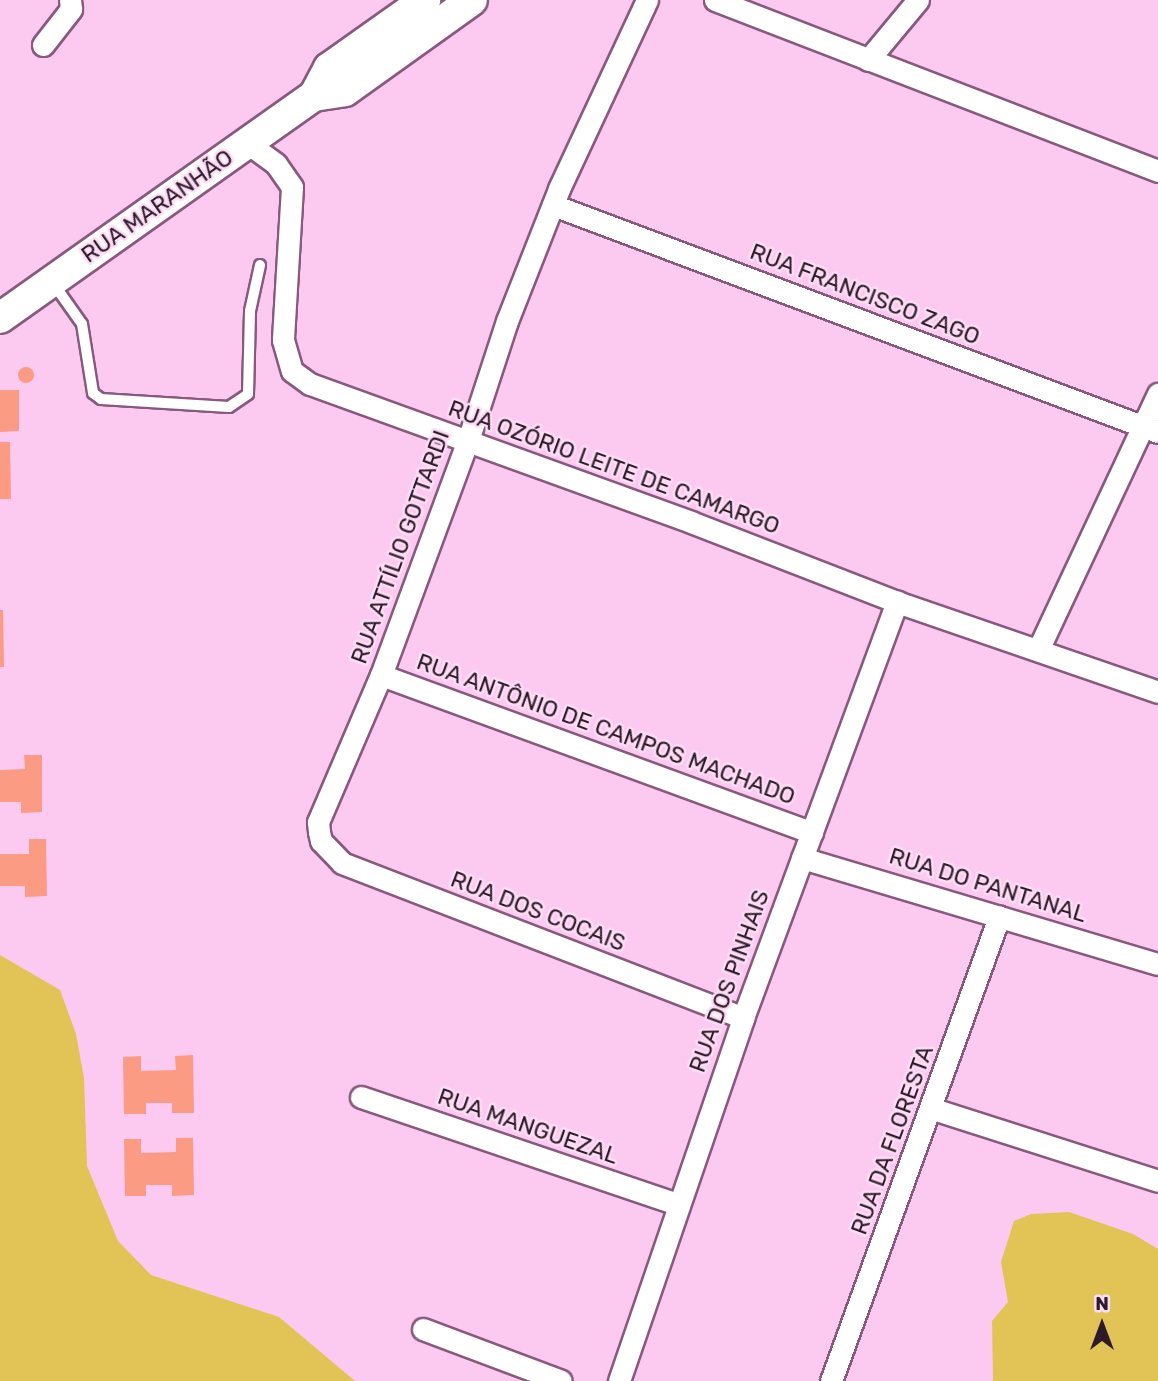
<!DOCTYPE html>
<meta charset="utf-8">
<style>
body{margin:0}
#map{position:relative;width:1158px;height:1381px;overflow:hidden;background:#fcc9f0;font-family:Rubik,sans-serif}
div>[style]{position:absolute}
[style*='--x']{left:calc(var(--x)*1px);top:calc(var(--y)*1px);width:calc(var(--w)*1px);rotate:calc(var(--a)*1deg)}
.green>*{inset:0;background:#e1c455}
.building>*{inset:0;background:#fc9b83}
.round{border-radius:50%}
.roads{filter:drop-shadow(2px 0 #875a7d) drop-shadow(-2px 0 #875a7d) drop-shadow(0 2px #875a7d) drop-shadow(0 -2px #875a7d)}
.lane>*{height:10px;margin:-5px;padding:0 5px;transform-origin:5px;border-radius:5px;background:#fff}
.street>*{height:21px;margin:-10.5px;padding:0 10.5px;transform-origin:10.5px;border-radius:10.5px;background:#fff}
.secondary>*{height:30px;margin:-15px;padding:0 15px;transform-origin:15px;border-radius:15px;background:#fff}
span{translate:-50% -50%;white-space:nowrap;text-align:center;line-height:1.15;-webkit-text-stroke:5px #fdddf5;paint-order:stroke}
.street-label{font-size:23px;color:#2e1b2a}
.north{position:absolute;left:1067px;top:1290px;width:70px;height:70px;-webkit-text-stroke:5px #fdddf5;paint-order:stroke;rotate:0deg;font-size:19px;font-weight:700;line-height:28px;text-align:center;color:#2e1b2a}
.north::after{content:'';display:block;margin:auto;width:24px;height:32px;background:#2e1b2a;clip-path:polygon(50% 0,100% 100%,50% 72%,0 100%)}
</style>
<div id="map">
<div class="green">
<div style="clip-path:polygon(0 955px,60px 990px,76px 1034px,84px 1078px,87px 1166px,118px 1241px,151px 1275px,279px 1317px,355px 1381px,0 1381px)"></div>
<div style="clip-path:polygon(1069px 1212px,1133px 1234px,1158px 1249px,1158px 1381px,993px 1381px,992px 1321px,1008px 1302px,1001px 1262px,1014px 1221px,1031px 1214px)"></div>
</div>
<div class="building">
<div class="round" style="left:18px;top:367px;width:16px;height:16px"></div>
<div style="clip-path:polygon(0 390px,19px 390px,19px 431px,0 432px)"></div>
<div style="clip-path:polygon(0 442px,10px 442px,11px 499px,0 499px)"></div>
<div style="clip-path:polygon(0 610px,3px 610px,4px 667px,0 667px)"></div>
<div style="clip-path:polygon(24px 755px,42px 755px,42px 812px,21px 813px,21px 802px,0 802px,0 770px,25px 769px)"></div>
<div style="clip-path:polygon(29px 839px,46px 839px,47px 896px,25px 897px,25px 886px,0 886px,0 854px,29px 854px)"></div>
<div style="clip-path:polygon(193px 1055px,194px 1113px,172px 1113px,172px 1103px,146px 1103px,146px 1114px,124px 1114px,123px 1057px,141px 1056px,141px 1071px,176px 1070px,175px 1056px)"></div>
<div style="clip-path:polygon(176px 1138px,193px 1138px,194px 1195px,172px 1196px,172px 1185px,146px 1185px,146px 1196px,125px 1196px,124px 1139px,141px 1139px,141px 1153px,176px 1152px)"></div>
</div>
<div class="roads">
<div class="lane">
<div style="--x:53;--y:283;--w:50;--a:54.7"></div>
<div style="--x:82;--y:324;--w:70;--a:80.9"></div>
<div style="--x:93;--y:393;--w:10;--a:37"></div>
<div style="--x:101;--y:399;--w:128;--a:3.6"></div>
<div style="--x:229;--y:407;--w:23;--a:-34"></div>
<div style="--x:248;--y:394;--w:83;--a:-88.6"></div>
<div style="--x:250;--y:311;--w:47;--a:-77.7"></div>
</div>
<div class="street">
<div style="--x:647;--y:0;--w:208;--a:115"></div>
<div style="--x:559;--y:189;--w:142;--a:111.5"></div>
<div style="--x:507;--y:321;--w:125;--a:108.1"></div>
<div style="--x:468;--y:440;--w:251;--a:110.3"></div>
<div style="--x:381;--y:675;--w:160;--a:113.2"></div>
<div style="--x:318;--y:822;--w:10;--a:84"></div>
<div style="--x:319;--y:832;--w:9;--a:77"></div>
<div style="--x:321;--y:841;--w:30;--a:46"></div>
<div style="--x:342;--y:863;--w:430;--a:21.1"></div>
<div style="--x:715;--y:0;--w:475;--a:21.1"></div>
<div style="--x:43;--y:45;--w:46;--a:-52.1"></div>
<div style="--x:71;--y:9;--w:9;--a:-96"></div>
<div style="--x:868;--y:60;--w:78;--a:-50.2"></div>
<div style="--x:246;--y:142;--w:37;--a:36"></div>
<div style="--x:276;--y:164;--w:28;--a:55"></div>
<div style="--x:292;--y:187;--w:153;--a:93.4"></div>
<div style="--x:283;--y:340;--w:32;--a:74"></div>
<div style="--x:292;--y:371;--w:22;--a:36"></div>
<div style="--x:310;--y:384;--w:405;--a:19.9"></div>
<div style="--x:691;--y:522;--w:221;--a:21.2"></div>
<div style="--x:897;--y:602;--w:276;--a:19"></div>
<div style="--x:553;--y:205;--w:646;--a:20.57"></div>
<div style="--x:1038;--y:650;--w:283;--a:-64.9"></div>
<div style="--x:381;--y:675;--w:459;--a:20.1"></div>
<div style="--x:802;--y:858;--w:371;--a:16.6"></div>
<div style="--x:361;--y:1097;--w:335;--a:18.7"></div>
<div style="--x:933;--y:1109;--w:236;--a:17.7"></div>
<div style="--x:423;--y:1329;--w:147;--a:20.6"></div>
<div style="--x:619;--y:1381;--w:384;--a:-71.1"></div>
<div style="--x:743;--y:1018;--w:444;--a:-69.7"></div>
<div style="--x:831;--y:1381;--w:494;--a:-70.1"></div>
</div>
<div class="secondary">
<div style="--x:314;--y:96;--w:32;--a:-62"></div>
<div style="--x:329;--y:68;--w:118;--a:-35.3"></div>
<div style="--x:0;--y:318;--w:385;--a:-35.3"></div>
<div style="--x:314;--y:96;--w:31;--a:-9"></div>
<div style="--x:345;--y:91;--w:156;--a:-35.6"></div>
</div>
</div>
<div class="street-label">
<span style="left:157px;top:206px;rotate:-35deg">RUA MARANHÃO</span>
<span style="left:865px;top:294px;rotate:21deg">RUA FRANCISCO ZAGO</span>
<span style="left:614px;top:467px;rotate:20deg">RUA OZÓRIO LEITE DE CAMARGO</span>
<span style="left:400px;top:547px;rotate:-70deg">RUA ATTÍLIO GOTTARDI</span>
<span style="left:606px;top:729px;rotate:20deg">RUA ANTÔNIO DE CAMPOS MACHADO</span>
<span style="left:988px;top:885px;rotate:17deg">RUA DO PANTANAL</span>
<span style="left:538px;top:911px;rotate:21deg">RUA DOS COCAIS</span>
<span style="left:729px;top:981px;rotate:-70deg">RUA DOS PINHAIS</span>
<span style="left:528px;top:1126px;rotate:19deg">RUA MANGUEZAL</span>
<span style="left:892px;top:1140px;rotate:-70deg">RUA DA FLORESTA</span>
</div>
<div class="north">N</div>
</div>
